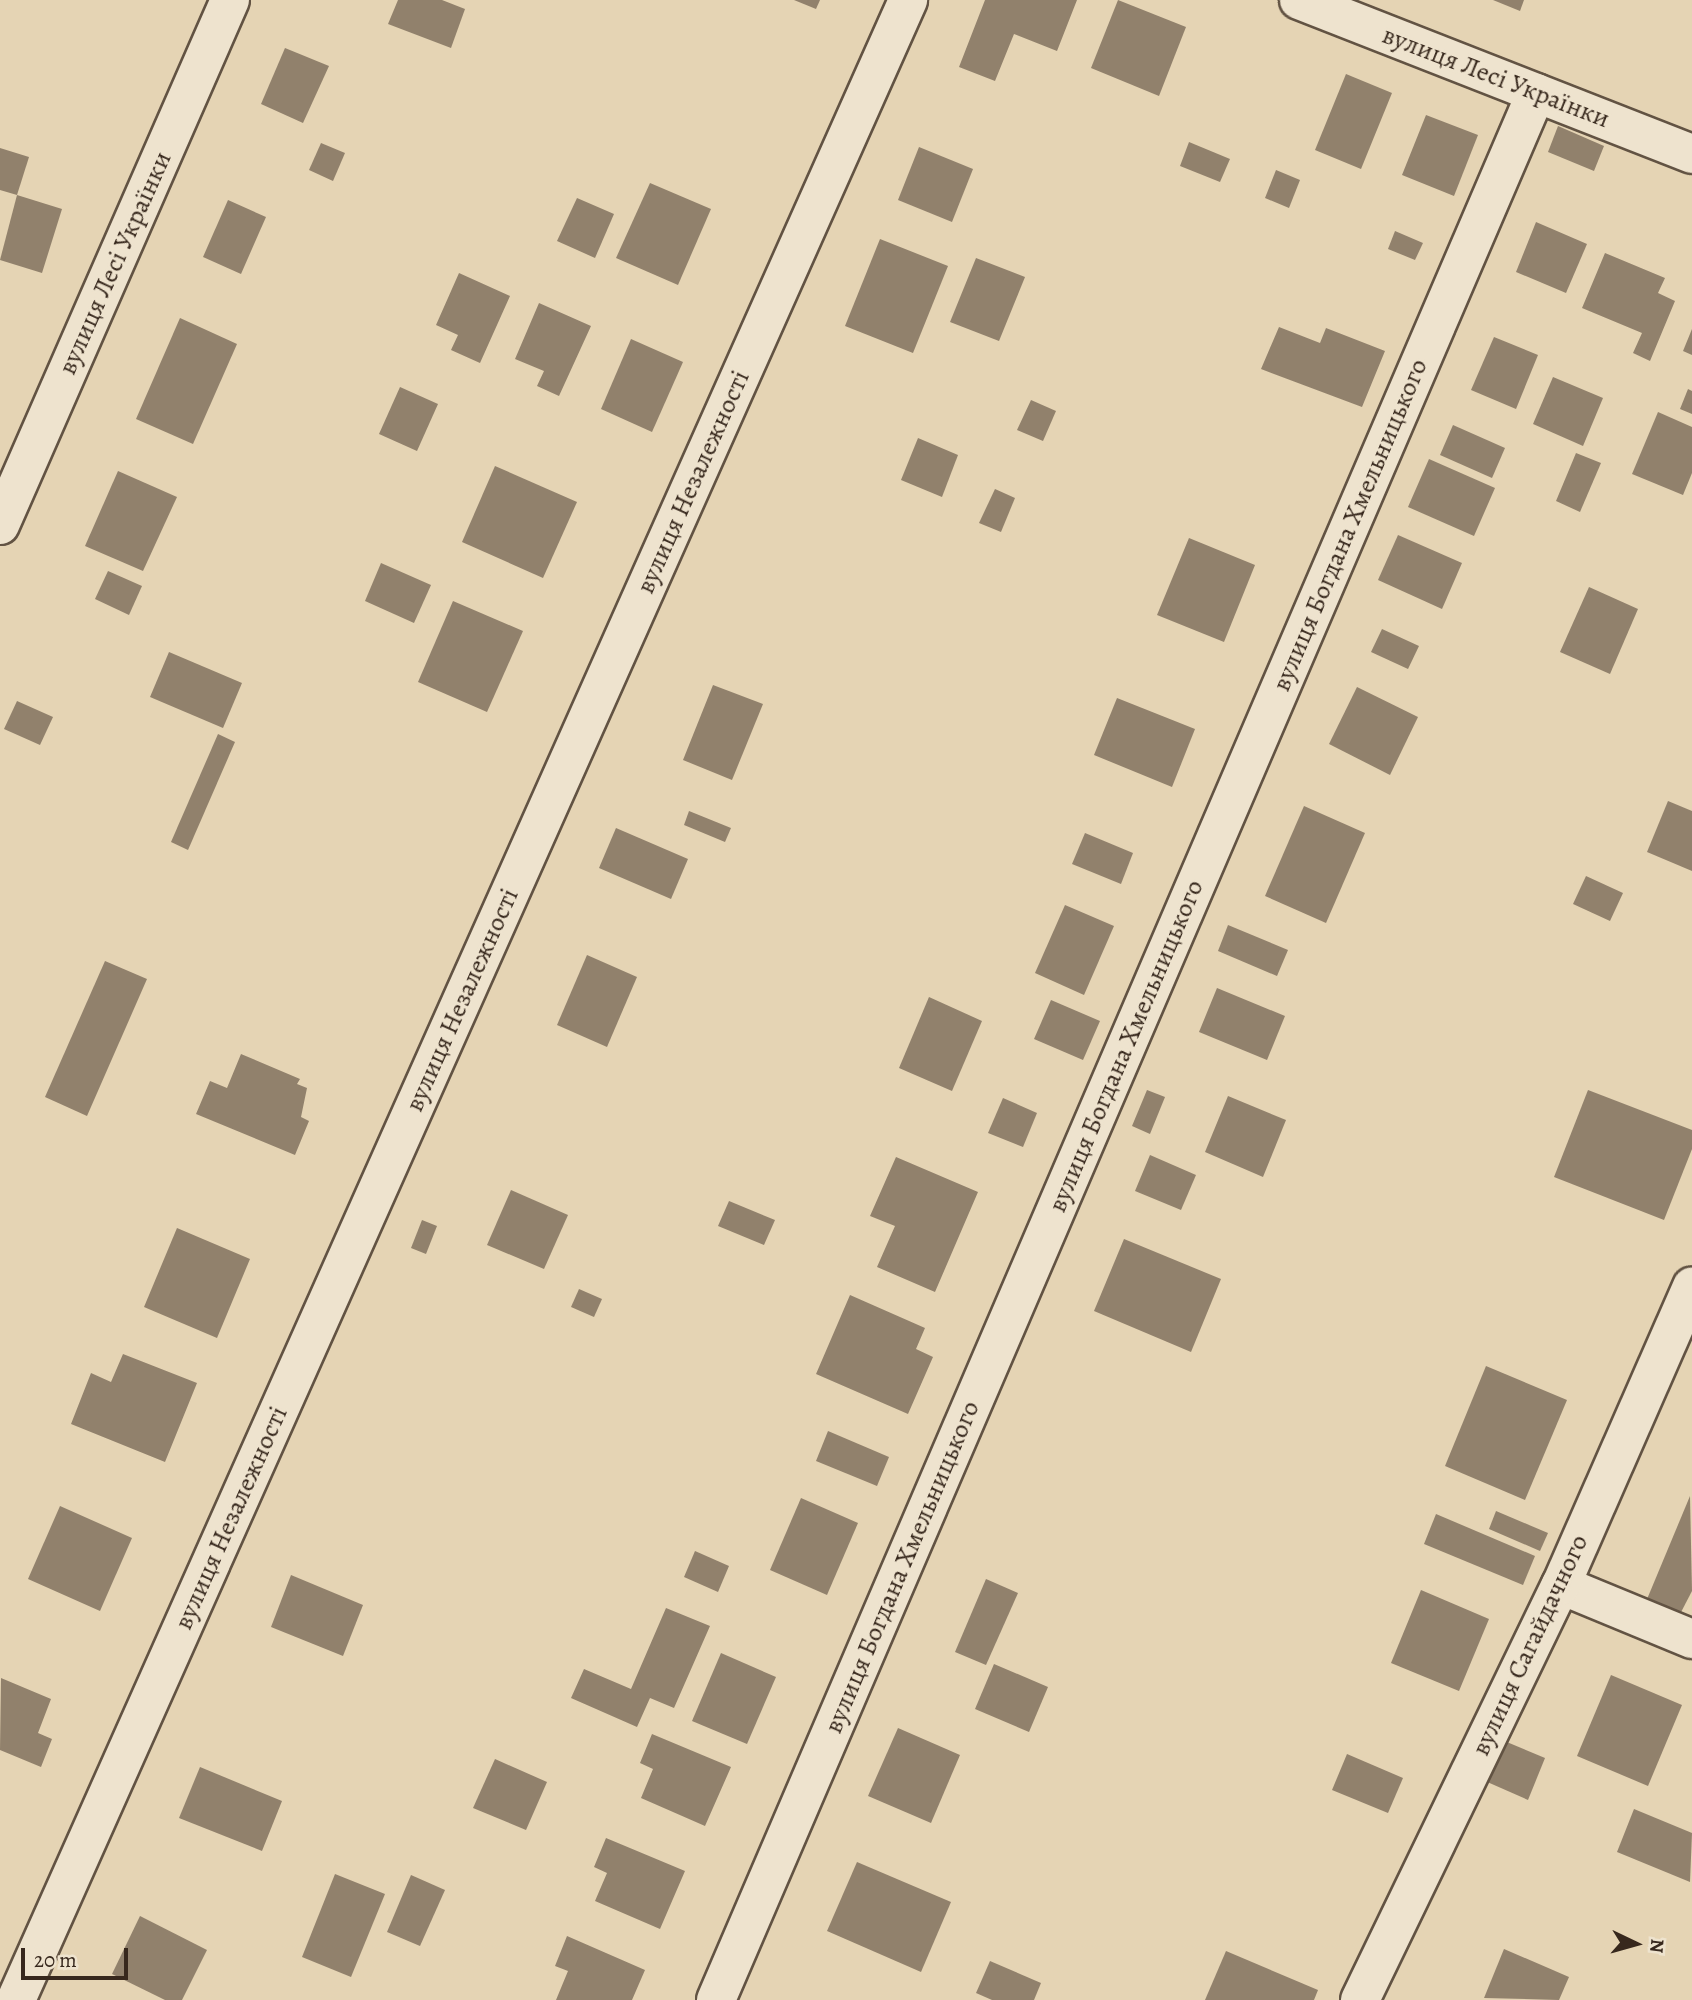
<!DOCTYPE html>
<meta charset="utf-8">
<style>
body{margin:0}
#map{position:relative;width:1692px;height:2000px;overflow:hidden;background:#e5d4b4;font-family:Alegreya,serif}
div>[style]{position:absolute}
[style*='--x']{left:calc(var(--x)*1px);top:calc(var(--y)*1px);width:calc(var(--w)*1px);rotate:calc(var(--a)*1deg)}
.building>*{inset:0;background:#91816c}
.roads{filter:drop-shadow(2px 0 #625343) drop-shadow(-2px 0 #625343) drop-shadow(0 2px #625343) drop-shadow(0 -2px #625343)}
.street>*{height:38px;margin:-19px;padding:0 19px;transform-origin:19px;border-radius:19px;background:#eee3ce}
span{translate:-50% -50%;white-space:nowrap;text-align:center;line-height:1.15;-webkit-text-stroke:5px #eee3ce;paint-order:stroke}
.street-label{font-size:26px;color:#37281d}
.north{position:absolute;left:1601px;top:1909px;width:70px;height:70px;-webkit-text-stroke:5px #eee3ce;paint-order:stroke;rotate:95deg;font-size:19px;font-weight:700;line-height:28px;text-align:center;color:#37281d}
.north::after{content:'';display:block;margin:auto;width:24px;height:32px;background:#37281d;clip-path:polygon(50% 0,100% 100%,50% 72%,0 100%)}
.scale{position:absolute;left:21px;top:1948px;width:107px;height:32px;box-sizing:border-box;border:4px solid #37281d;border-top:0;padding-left:9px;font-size:21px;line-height:24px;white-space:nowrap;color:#37281d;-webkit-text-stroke:5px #eee3ce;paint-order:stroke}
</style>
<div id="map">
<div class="building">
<div style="clip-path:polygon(398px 0,442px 0,465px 9px,451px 48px,388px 24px)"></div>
<div style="clip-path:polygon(794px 0,820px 0,816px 9px)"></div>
<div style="clip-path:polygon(985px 0,1077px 0,1057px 51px,1014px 34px,995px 81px,959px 67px)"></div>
<div style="clip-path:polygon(1118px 0,1186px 27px,1159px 96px,1091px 68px)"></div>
<div style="clip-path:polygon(1493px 0,1524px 0,1520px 11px)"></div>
<div style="clip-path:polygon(285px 48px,329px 66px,303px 123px,261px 104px)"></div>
<div style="clip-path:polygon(1346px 74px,1392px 93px,1361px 169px,1315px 150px)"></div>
<div style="clip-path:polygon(1426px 115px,1478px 135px,1454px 196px,1402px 175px)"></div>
<div style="clip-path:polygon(1558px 126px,1604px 146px,1594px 171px,1548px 152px)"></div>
<div style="clip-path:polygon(1189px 142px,1230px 159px,1220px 182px,1180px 166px)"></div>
<div style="clip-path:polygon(321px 143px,345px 153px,333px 181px,309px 170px)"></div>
<div style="clip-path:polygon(919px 147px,973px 169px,952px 222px,898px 200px)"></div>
<div style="clip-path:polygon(0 148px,29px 157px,17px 195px,0 190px)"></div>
<div style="clip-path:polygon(1276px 170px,1300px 180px,1289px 208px,1265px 198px)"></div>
<div style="clip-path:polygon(650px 183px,711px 209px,678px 285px,616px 258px)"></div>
<div style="clip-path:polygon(17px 195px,62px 209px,42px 273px,0 260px)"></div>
<div style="clip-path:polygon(577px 198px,614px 214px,595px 258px,557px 241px)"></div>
<div style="clip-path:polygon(228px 200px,266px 217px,241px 274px,203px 257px)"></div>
<div style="clip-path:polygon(1536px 222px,1587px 244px,1566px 293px,1516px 272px)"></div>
<div style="clip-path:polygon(1395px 231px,1423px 243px,1415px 260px,1388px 249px)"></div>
<div style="clip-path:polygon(880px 239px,948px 266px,913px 353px,845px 326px)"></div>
<div style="clip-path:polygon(1605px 253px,1665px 278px,1658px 293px,1675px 301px,1650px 361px,1633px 353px,1642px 333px,1582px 308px)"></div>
<div style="clip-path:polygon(976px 258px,1025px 277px,999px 341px,950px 322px)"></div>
<div style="clip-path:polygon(459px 273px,510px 296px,480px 363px,451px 350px,458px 335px,436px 325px)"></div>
<div style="clip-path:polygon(539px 303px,591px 326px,559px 396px,537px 386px,544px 371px,515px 359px)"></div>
<div style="clip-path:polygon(180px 318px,237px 344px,193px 444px,136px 419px)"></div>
<div style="clip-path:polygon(1279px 327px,1320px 343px,1326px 328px,1385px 351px,1362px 407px,1261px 369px)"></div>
<div style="clip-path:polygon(1692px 329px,1692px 355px,1683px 351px)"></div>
<div style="clip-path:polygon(1494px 337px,1538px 355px,1516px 409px,1471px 390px)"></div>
<div style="clip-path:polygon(631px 339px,683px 362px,652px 432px,601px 409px)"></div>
<div style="clip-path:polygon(1553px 377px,1603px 398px,1583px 446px,1533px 424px)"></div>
<div style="clip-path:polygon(400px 387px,438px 404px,417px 451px,379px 434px)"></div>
<div style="clip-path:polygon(1688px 389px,1692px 391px,1692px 414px,1680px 409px)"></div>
<div style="clip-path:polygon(1031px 400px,1056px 411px,1043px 441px,1017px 430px)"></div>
<div style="clip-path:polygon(1658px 412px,1692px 427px,1692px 473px,1683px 495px,1632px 474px)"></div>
<div style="clip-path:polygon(1453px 425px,1505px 448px,1492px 478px,1440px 455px)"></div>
<div style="clip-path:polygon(918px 438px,958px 455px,942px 497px,901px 480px)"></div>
<div style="clip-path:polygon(1576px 453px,1601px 463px,1580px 512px,1556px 501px)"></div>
<div style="clip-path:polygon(1429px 459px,1495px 488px,1474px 536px,1408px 507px)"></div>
<div style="clip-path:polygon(495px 466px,577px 502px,543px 578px,462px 542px)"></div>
<div style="clip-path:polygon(118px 471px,177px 497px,143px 571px,85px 546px)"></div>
<div style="clip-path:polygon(995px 489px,1015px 498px,1001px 532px,979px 523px)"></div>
<div style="clip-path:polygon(1398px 535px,1462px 563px,1442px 609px,1378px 580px)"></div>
<div style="clip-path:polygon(1189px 538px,1255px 565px,1224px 642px,1157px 615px)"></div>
<div style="clip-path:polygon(381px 563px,431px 585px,414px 623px,365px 601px)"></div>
<div style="clip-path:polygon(108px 571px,142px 586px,129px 615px,95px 599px)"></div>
<div style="clip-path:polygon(1589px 587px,1638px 609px,1610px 674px,1560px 652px)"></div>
<div style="clip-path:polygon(453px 601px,523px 631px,487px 712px,418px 682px)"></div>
<div style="clip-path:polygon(1382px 629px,1419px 646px,1408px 669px,1371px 652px)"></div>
<div style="clip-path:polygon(169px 652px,242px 683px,223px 728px,150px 697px)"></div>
<div style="clip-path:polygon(713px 685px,763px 704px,732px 780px,683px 760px)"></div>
<div style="clip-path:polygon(1357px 687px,1418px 717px,1390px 775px,1329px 744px)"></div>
<div style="clip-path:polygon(1117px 698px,1195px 729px,1172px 787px,1094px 755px)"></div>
<div style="clip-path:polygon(17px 701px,53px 717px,40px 745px,4px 729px)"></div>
<div style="clip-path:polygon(218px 734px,235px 742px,188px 850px,171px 842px)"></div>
<div style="clip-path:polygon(1668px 801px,1692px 811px,1692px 871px,1647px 852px)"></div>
<div style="clip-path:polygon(1304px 806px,1365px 833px,1326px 923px,1265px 896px)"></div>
<div style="clip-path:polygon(689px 811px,731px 828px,725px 842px,684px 825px)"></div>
<div style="clip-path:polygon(616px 828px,688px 859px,671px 899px,599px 868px)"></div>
<div style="clip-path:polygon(1085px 833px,1133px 853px,1121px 884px,1072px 864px)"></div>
<div style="clip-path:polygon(1586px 876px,1623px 893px,1610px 921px,1573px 904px)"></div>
<div style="clip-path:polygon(1065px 905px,1114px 926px,1084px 995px,1035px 973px)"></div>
<div style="clip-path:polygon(1228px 925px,1288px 950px,1277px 976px,1218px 951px)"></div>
<div style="clip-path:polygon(587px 955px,637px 977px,607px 1047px,557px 1025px)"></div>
<div style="clip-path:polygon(105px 961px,147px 979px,87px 1116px,45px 1097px)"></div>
<div style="clip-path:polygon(1217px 988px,1285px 1016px,1267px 1060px,1199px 1032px)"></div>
<div style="clip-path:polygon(929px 997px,982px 1021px,952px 1091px,899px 1068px)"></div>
<div style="clip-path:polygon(1051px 1000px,1100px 1021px,1083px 1060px,1034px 1039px)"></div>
<div style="clip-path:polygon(241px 1054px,300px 1079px,297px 1084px,307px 1088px,301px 1117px,309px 1121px,295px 1155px,196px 1114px,210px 1081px,227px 1088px)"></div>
<div style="clip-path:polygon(1147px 1090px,1165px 1097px,1150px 1134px,1132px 1126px)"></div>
<div style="clip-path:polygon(1588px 1090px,1692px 1130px,1692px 1149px,1664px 1220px,1554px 1177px)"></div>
<div style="clip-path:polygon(1228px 1096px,1286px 1120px,1263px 1177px,1205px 1152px)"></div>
<div style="clip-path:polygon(1003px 1098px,1037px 1113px,1023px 1147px,988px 1133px)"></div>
<div style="clip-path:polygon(1150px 1155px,1196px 1175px,1181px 1210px,1135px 1191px)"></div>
<div style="clip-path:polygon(896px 1157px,978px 1192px,935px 1292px,877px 1267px,895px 1226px,870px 1216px)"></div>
<div style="clip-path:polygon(511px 1190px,568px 1215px,544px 1269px,487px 1245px)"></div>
<div style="clip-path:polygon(729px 1201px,775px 1220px,764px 1245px,718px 1226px)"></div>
<div style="clip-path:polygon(422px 1220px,437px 1226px,426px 1254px,411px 1248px)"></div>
<div style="clip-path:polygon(177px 1228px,250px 1259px,217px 1338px,144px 1307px)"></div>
<div style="clip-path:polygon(1124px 1239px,1221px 1279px,1191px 1352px,1094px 1311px)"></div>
<div style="clip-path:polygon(579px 1289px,602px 1299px,594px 1317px,571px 1307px)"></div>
<div style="clip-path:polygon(850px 1295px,925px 1328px,916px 1349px,933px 1357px,908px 1414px,816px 1374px)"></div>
<div style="clip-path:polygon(123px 1354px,197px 1383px,165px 1462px,71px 1424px,91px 1373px,111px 1382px)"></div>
<div style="clip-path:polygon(1486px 1366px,1567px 1400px,1525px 1500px,1445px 1466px)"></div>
<div style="clip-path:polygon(828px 1431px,889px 1457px,877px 1486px,816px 1461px)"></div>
<div style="clip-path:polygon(1690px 1496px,1692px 1591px,1678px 1618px,1645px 1604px)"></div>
<div style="clip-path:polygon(801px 1498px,858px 1523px,827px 1595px,770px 1570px)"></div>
<div style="clip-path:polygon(60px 1506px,132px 1538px,100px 1611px,28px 1579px)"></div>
<div style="clip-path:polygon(1496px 1511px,1548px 1533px,1540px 1551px,1489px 1529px)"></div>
<div style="clip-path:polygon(1436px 1514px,1535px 1556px,1523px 1585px,1424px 1544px)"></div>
<div style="clip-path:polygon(695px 1551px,729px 1566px,718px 1592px,684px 1577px)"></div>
<div style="clip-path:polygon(291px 1575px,363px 1605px,343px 1656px,271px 1627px)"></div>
<div style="clip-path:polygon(986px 1579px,1018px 1593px,986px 1665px,955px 1652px)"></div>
<div style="clip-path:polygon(1421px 1590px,1489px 1619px,1459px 1691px,1391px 1663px)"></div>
<div style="clip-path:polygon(666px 1608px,710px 1626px,674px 1708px,650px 1698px,637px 1727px,571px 1698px,584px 1669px,631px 1689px)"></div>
<div style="clip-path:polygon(721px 1653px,776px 1677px,747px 1744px,692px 1721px)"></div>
<div style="clip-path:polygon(994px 1664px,1048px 1687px,1029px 1732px,975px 1709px)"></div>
<div style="clip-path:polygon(1611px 1675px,1682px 1705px,1648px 1786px,1577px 1756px)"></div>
<div style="clip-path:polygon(1px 1678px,51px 1699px,38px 1733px,52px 1739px,41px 1767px,0 1750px)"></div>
<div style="clip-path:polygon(898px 1728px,960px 1755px,931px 1823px,868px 1796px)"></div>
<div style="clip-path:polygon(652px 1734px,731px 1767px,705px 1826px,641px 1798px,653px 1769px,640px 1763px)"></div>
<div style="clip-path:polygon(1502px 1740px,1545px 1758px,1528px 1800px,1485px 1781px)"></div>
<div style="clip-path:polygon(1347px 1754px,1403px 1778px,1388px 1813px,1332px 1790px)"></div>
<div style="clip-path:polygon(495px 1759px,547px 1782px,526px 1830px,473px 1808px)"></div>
<div style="clip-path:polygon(200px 1767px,282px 1801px,262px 1851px,179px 1818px)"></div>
<div style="clip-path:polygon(1634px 1809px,1692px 1833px,1690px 1882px,1617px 1852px)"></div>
<div style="clip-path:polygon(606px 1838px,685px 1871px,660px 1929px,595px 1901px,607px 1873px,594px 1867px)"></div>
<div style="clip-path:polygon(857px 1862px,951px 1902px,921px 1972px,827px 1931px)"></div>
<div style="clip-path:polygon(335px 1874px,385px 1894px,351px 1977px,302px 1957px)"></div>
<div style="clip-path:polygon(411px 1875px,445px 1890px,420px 1946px,387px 1932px)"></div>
<div style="clip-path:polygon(140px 1916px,207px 1950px,182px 2000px,165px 2000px,112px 1974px)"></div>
<div style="clip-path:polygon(567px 1936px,645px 1970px,632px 2000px,556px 2000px,568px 1971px,555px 1966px)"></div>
<div style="clip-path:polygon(1504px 1949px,1569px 1977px,1559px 2000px,1484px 1998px)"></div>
<div style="clip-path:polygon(1226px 1951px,1318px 1990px,1314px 2000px,1205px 2000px)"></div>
<div style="clip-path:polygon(990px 1961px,1041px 1983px,1034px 2000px,992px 2000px,976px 1993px)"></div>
</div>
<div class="roads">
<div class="street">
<div style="--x:1299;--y:0;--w:422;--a:21.4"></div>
<div style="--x:0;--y:525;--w:573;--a:-66.34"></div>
<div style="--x:1561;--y:1585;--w:142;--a:22.4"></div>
<div style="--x:16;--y:2000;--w:2190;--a:-65.96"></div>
<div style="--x:716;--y:2000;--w:2076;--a:-66.73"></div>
<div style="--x:1360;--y:2000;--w:461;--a:-64.2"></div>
<div style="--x:1561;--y:1585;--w:326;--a:-66.3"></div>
</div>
</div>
<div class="street-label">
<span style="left:1496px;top:77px;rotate:21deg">вулиця Лесі Українки</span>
<span style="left:115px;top:263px;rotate:-66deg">вулиця Лесі Українки</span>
<span style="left:693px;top:482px;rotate:-66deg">вулиця Незалежності</span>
<span style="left:1350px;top:525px;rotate:-67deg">вулиця Богдана Хмельницького</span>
<span style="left:462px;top:1000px;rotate:-66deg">вулиця Незалежності</span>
<span style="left:1126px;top:1046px;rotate:-67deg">вулиця Богдана Хмельницького</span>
<span style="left:231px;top:1518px;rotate:-66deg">вулиця Незалежності</span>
<span style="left:902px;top:1567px;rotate:-67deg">вулиця Богдана Хмельницького</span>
<span style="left:1530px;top:1645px;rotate:-65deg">вулиця Сагайдачного</span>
</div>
<div class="north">N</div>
<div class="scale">20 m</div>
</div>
